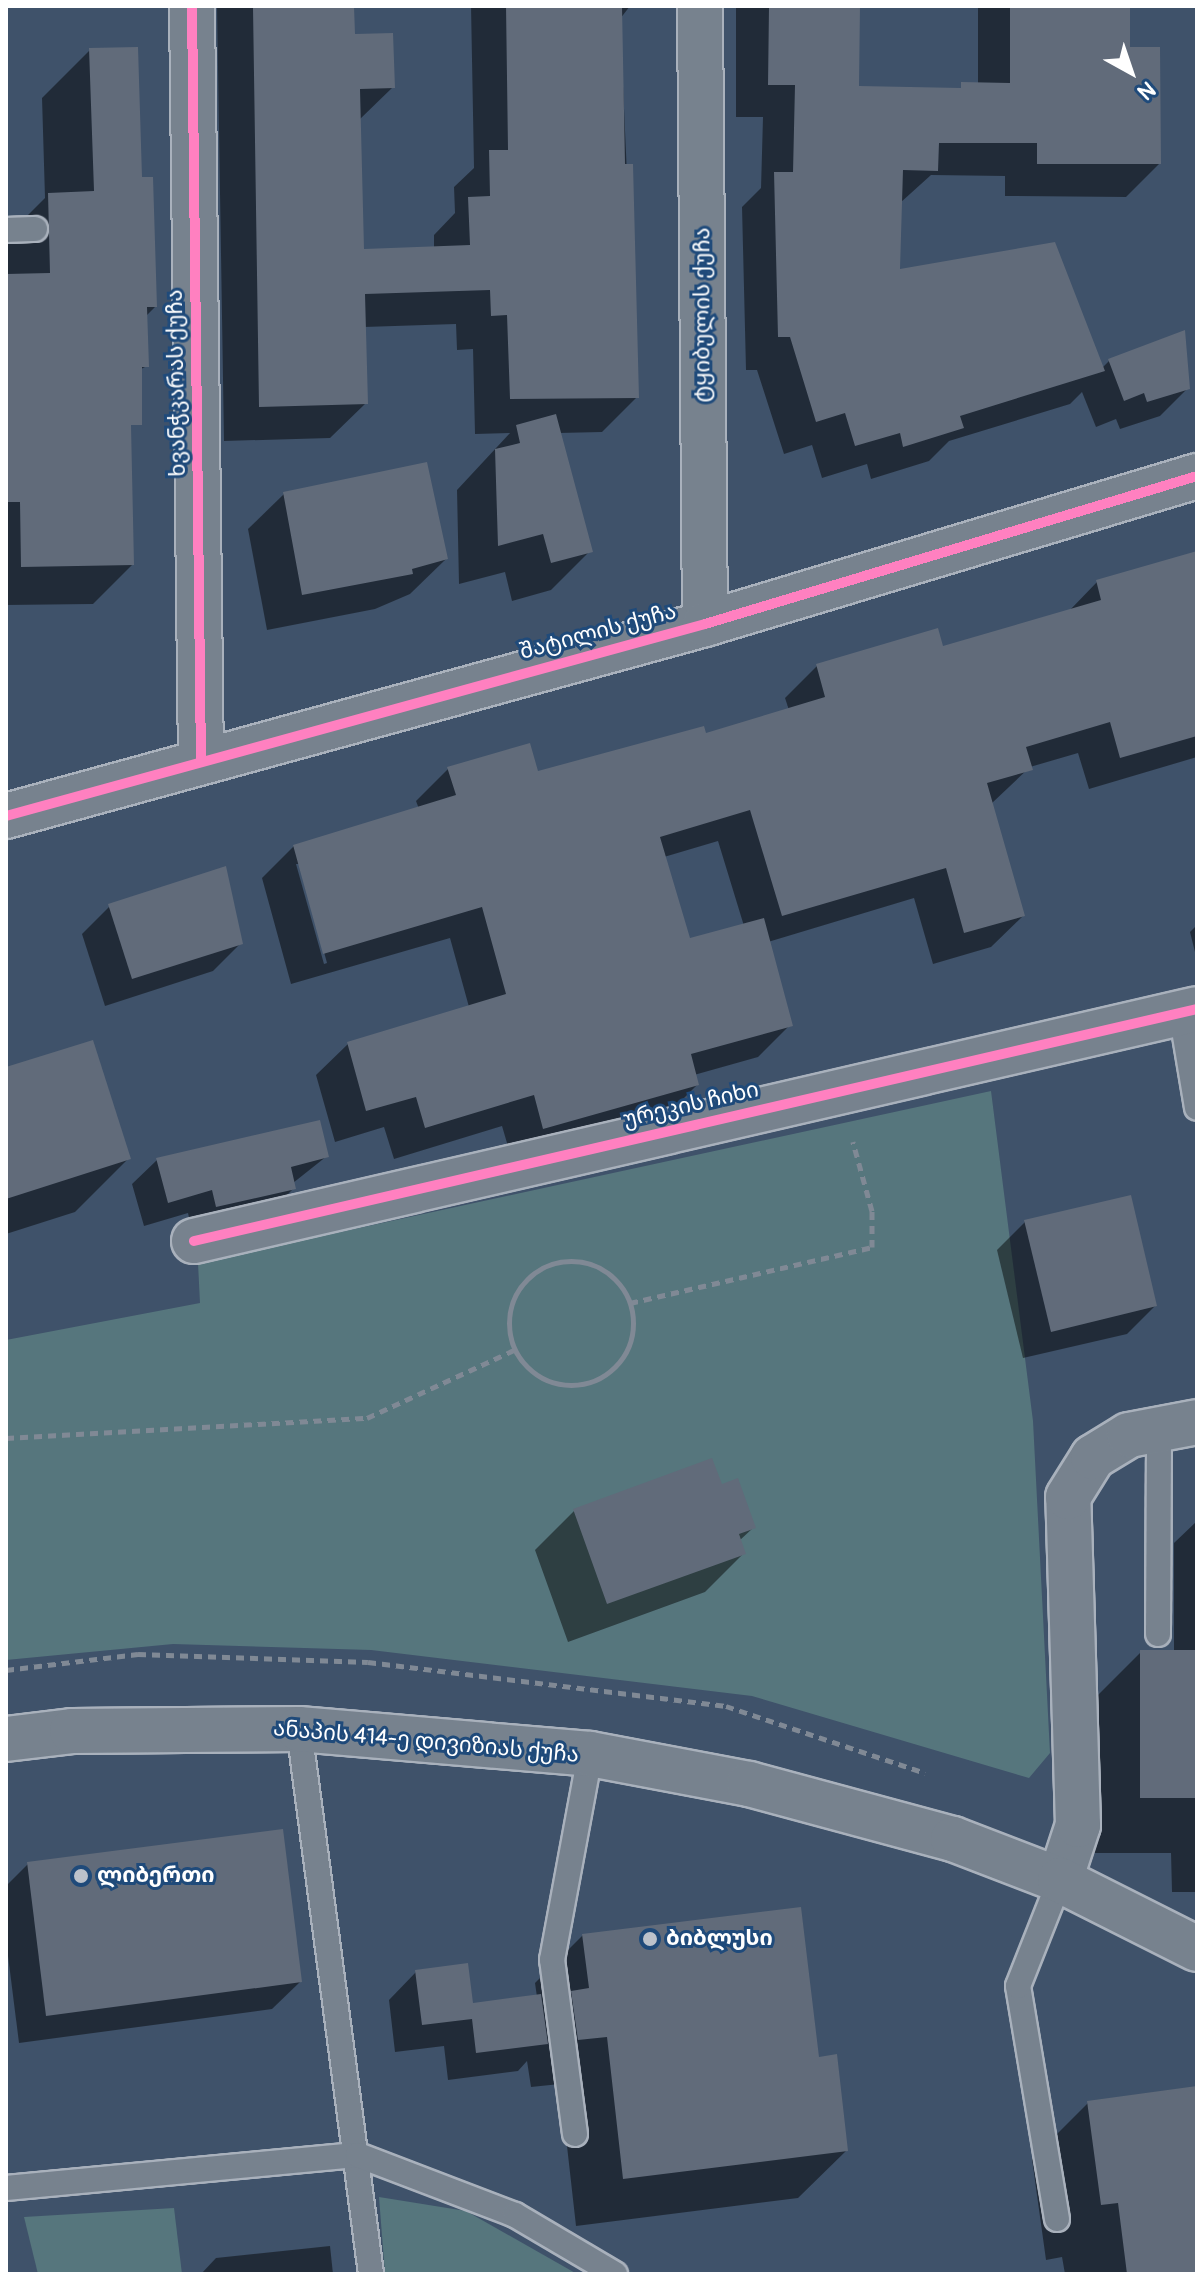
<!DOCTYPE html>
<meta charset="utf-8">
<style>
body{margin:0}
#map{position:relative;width:1203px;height:2280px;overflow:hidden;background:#3f526a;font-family:Pangolin,"Noto Sans Georgian",sans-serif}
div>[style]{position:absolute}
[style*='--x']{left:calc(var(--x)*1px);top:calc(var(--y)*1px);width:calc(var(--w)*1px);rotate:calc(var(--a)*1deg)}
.green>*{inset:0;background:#56767d}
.shadow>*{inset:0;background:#0007}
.building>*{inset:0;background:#616b7a}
.path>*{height:5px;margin-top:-2.5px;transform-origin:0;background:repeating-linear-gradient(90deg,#808995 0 8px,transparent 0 14px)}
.path>.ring{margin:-2.5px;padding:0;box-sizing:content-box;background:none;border:5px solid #808995;border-radius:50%}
.roads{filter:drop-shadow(2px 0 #a9b1bc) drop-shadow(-2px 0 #a9b1bc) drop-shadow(0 2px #a9b1bc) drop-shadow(0 -2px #a9b1bc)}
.service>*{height:24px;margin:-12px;padding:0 12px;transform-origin:12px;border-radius:12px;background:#77828e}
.minor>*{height:44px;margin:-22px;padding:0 22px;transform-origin:22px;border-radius:22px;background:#77828e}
.secondary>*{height:44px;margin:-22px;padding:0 22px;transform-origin:22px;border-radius:22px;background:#77828e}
.cycleway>*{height:10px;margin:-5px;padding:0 5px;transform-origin:5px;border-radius:5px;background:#ff80c0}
.dots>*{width:22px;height:22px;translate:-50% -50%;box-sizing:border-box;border:4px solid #1f4a7a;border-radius:50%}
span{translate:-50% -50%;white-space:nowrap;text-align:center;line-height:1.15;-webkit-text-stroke:6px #1f4a7a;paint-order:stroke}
.street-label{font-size:22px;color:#fff}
.poi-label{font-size:22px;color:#fff;font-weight:700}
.left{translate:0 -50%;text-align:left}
.frame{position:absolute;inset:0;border:8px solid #fff;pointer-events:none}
.north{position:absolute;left:1091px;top:32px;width:80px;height:80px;-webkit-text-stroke:6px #1f4a7a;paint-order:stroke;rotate:140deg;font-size:22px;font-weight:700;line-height:32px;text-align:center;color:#fff}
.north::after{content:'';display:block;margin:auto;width:28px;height:36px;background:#fff;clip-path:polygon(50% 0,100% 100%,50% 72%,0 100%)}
</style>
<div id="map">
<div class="green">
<div style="clip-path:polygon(991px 1091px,1033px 1421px,1050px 1753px,1029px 1778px,752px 1696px,371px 1650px,173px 1644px,6px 1660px,6px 1340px,200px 1303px,198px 1263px)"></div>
<div style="clip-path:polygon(379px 2197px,466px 2211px,577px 2274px,385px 2274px)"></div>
<div style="clip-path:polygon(174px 2208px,182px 2274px,38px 2274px,24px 2217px)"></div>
</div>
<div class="shadow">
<div style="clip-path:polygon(217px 6px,352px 6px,353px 36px,393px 87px,358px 121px,362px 251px,434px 249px,434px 235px,455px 213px,454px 187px,474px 168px,471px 6px,630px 6px,620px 19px,637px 397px,602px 432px,559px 433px,590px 551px,551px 590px,512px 601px,505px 572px,459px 584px,457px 490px,510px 433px,475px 434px,473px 349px,457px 350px,456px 324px,364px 327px,366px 403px,330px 438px,224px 441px)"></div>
<div style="clip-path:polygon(736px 6px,858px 6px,857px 88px,957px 90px,978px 84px,978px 6px,1128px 6px,1128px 49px,1159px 164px,1126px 197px,1005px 196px,1005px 176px,931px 175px,900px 203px,898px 271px,1102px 368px,1109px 361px,1188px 388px,1160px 416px,1120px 429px,1116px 419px,1096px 427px,1082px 392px,1070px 404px,949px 441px,929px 461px,871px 479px,867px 464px,822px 478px,812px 445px,784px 454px,757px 370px,746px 370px,742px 207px,761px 188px,763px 117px,736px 117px)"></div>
<div style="clip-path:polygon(90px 50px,140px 179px,155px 307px,145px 317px,147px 366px,6px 437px,6px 237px,45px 198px,42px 98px)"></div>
<div style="clip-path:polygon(6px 483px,132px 565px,93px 604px,6px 605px)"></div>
<div style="clip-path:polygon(284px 494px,446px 559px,410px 594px,375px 609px,267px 630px,248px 529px)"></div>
<div style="clip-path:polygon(evenodd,1197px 574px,1197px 757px,1089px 789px,1078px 753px,1030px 767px,991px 804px,1023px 916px,991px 947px,933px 964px,914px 898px,768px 942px,790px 1025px,758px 1057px,694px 1075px,697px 1085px,665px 1117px,512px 1160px,502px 1126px,394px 1159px,384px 1127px,335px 1142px,316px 1075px,348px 1044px,469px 1007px,450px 938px,291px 984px,262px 878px,294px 846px,419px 809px,416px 801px,448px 769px,536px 774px,704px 735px,789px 710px,785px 698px,817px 666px,941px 648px,1068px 612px,1097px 582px,1197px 574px,718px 841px,744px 926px,689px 941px,664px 857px,718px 841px,1197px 574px,296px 864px,300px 864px,327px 963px,324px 964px,296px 864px)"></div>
<div style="clip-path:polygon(110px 906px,241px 943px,213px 971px,105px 1006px,82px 934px)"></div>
<div style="clip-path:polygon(1197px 925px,1197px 960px,1190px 932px)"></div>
<div style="clip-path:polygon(6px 1069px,128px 1159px,75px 1212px,6px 1234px)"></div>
<div style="clip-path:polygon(327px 1156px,293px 1183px,294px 1188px,269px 1213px,192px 1231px,188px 1213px,144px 1226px,132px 1184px,157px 1160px)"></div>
<div style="clip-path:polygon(1025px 1222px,1155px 1306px,1127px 1334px,1023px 1358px,997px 1250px)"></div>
<div style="clip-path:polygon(720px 1487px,753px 1528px,739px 1541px,744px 1553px,705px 1592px,568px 1642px,535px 1550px,574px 1511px)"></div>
<div style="clip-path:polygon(1197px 1521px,1197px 1892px,1172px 1892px,1171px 1853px,1085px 1853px,1085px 1708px,1141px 1652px,1174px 1652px,1174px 1543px)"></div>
<div style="clip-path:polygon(28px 1864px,300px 1982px,272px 2009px,19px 2043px,6px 1940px,6px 1886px)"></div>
<div style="clip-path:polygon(583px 1935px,817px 2059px,846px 2151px,798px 2198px,576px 2226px,560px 2084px,531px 2087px,527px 2061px,518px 2071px,448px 2080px,444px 2046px,395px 2052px,389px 2000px,416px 1972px,471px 2005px,537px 1997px,535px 1983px)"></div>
<div style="clip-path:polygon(1197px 2088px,1197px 2274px,1065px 2274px,1062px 2257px,1046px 2260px,1032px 2159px,1088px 2103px)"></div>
<div style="clip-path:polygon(330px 2246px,333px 2274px,201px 2274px,216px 2258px)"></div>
</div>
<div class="building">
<div style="clip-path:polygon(354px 6px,355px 34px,393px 33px,395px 88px,360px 89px,364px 249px,470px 245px,468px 197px,490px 196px,489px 150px,508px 150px,506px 6px,622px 6px,625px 164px,633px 164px,639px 398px,510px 399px,507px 315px,491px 316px,490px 290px,365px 294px,368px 404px,259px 407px,253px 8px)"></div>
<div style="clip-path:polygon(769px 6px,860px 6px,859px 86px,961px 88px,961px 82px,1010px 83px,1010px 6px,1130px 6px,1130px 47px,1160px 47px,1161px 164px,1037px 164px,1037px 143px,939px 143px,938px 171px,903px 170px,900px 269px,1055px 242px,1105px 371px,960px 416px,964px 428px,903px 447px,900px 433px,855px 446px,845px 413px,816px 422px,790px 337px,778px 337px,774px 172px,793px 172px,795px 85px,768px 85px)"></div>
<div style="clip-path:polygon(138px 47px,142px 177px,153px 177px,157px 307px,147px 307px,149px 367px,142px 367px,142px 425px,131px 425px,134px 565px,21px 567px,20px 502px,6px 502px,6px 274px,50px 273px,48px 193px,94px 191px,89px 48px)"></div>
<div style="clip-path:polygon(1185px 330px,1190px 389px,1147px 402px,1144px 393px,1124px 401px,1108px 359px)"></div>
<div style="clip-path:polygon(556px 414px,593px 552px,551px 563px,543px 534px,498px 546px,495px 449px,520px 443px,516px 425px)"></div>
<div style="clip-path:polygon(427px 462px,448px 559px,412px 569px,413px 574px,302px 595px,283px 492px)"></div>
<div style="clip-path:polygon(1197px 551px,1197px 736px,1120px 758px,1110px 722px,1026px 747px,1033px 770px,987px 783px,1025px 916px,964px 933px,946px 868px,782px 916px,750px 810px,660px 837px,690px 938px,764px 918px,793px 1026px,691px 1054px,699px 1085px,543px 1129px,534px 1095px,425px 1128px,416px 1097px,366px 1111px,347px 1042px,506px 994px,482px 907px,323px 954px,293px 845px,456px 795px,447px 767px,530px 743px,538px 771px,704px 726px,706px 733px,825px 697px,816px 664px,938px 628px,943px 646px,1101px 600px,1096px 580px)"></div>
<div style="clip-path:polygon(226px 866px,243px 944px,132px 979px,108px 904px)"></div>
<div style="clip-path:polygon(93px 1040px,131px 1159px,6px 1199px,6px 1067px)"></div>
<div style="clip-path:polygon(320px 1120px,329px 1157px,291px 1167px,296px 1189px,216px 1207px,212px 1190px,168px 1203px,156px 1158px)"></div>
<div style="clip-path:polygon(1131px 1195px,1157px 1306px,1051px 1332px,1024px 1220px)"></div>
<div style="clip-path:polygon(712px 1458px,722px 1484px,738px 1478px,756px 1528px,739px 1534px,746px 1554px,607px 1604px,573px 1509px)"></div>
<div style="clip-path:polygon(1140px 1650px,1197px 1650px,1197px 1798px,1140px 1798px)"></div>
<div style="clip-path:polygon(283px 1829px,302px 1982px,46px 2016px,27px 1862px)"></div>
<div style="clip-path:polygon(801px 1907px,819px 2057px,837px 2054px,848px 2151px,623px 2179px,607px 2037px,578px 2040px,571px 1991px,589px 1988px,582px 1934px)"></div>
<div style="clip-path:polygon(468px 1963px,473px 2003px,541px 1994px,548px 2044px,476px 2053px,472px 2019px,422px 2025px,415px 1970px)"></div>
<div style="clip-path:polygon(1197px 2086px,1197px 2274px,1127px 2274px,1118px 2203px,1101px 2205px,1087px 2101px)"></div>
</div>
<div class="path">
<div class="ring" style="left:509px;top:1261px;width:119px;height:119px"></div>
<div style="--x:630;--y:1303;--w:248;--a:-13"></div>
<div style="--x:872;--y:1247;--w:36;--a:-90"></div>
<div style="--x:872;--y:1211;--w:72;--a:-105.4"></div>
<div style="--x:6;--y:1438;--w:362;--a:-3.2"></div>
<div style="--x:367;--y:1418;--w:162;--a:-24.8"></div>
<div style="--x:6;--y:1670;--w:133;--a:-6.9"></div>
<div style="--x:138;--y:1654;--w:230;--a:2"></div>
<div style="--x:368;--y:1662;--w:361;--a:7"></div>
<div style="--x:726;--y:1706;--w:210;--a:18.6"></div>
</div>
<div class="roads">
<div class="service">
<div style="--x:6;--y:230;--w:29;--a:-2"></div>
<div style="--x:1181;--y:1012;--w:97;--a:80.5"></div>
<div style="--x:1158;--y:1634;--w:206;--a:-89.7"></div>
<div style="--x:299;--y:1729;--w:550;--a:82.47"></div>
<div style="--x:575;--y:2134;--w:176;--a:-97.5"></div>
<div style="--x:552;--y:1960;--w:209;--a:-79.5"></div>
<div style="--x:6;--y:2188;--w:354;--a:-5.4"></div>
<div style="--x:358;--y:2155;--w:168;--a:20.9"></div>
<div style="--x:515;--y:2215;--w:116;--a:30.5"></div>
<div style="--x:1057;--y:2219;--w:236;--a:-99.5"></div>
<div style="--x:1018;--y:1986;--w:114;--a:-68.4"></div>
</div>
<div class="minor">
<div style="--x:192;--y:6;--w:754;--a:89.32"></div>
<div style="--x:700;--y:6;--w:618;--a:89.54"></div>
<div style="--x:6;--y:816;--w:725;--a:-15.36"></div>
<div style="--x:705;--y:624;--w:514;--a:-16.74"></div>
<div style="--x:194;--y:1241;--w:1029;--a:-13.02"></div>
<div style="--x:1060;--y:1880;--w:58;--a:-71.9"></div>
<div style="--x:1078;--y:1825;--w:328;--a:-91.7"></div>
<div style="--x:1068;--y:1497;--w:47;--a:-58"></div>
<div style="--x:1093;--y:1457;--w:42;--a:-31.4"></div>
<div style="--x:1129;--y:1435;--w:69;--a:-10.8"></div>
</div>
<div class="secondary">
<div style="--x:6;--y:1739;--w:66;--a:-6.9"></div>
<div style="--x:72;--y:1731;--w:227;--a:-0.5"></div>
<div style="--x:299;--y:1729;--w:292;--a:4.9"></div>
<div style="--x:590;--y:1754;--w:162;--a:10.7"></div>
<div style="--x:749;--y:1784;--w:211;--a:15.1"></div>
<div style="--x:953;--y:1839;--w:115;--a:21"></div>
<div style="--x:1060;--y:1880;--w:153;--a:26.7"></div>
</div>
</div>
<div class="cycleway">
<div style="--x:192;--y:6;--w:754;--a:89.32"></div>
<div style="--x:6;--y:816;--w:725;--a:-15.36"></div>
<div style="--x:705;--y:624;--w:514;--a:-16.74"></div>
<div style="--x:194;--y:1241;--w:1029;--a:-13.02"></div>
</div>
<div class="dots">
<div style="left:81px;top:1876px;background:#bcc2cb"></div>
<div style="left:650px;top:1939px;background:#bcc2cb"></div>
</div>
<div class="street-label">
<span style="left:703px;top:315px;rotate:-90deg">ტყიბულის ქუჩა</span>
<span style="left:177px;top:383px;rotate:-91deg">ხვანჭკარას ქუჩა</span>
<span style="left:598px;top:632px;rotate:-15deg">შატილის ქუჩა</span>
<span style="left:691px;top:1105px;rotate:-13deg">ურეკის ჩიხი</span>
<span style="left:426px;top:1742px;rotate:5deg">ანაპის 414-ე დივიზიას ქუჩა</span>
</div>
<div class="poi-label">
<span class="left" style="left:97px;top:1876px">ლიბერთი</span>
<span class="left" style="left:666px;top:1939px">ბიბლუსი</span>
</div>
<div class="frame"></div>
<div class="north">N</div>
</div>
